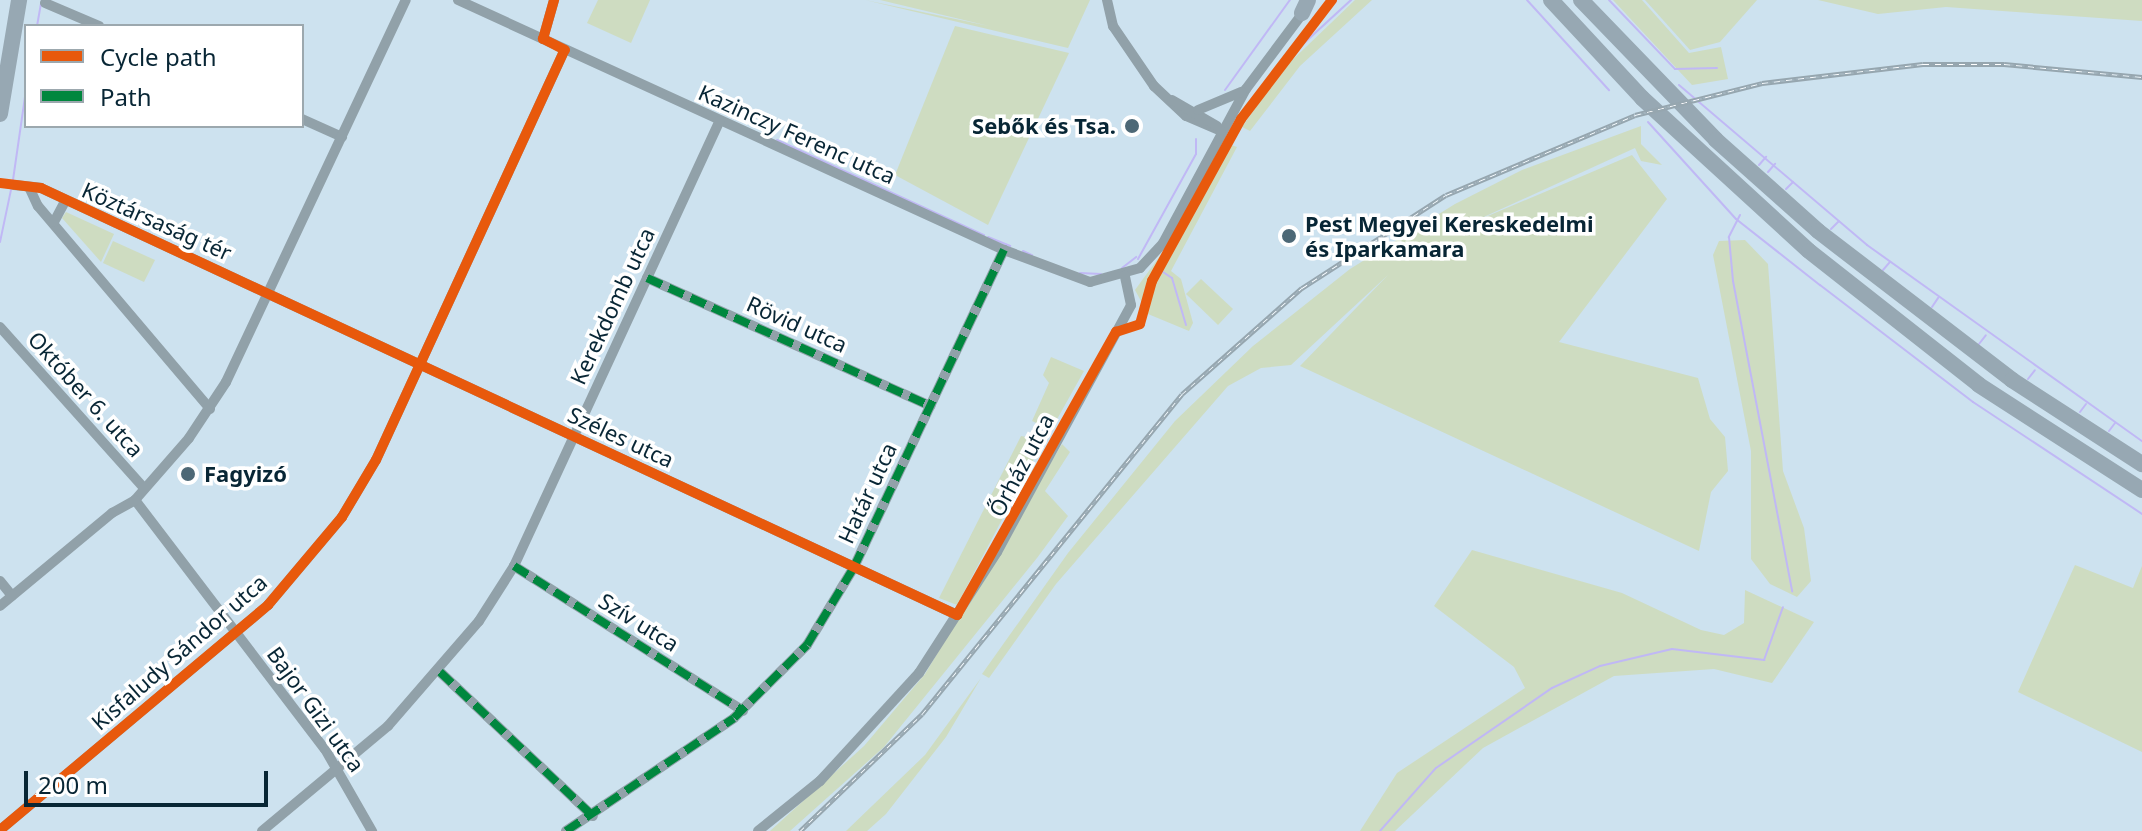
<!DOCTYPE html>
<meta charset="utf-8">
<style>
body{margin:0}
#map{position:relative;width:2142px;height:831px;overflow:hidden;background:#cde2ef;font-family:"Noto Sans",sans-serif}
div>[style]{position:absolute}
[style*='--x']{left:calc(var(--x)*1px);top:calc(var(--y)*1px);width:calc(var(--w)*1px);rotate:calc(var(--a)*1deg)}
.green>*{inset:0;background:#cedcc1}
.stream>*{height:2px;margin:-1px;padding:0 1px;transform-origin:1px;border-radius:1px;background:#c0b8f5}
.minor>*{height:10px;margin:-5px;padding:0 5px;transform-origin:5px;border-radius:5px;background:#91a1a9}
.highway>*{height:16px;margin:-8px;padding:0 8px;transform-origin:8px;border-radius:8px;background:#97a8b3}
.rail>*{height:5px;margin-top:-2.5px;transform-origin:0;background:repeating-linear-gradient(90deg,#fff 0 6px,#96a6af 0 12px);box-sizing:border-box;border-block:2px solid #96a6af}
.quiet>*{height:8px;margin-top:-4px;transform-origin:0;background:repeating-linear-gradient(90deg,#00873e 0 16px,transparent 0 24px)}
.cycleway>*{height:10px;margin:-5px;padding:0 5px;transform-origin:5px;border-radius:5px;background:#e8590c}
.dots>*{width:22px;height:22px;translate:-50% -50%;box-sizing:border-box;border:4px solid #fff;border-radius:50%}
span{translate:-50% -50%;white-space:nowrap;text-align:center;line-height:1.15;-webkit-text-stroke:7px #fff;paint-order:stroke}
.poi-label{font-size:22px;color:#082635;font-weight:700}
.right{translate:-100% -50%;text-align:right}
.left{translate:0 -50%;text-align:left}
.street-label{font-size:22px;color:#082635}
.legend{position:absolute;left:24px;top:24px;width:280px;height:104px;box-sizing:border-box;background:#fff;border:2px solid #9ca8ae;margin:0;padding:10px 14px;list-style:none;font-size:24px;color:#082635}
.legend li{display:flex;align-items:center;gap:16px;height:40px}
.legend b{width:40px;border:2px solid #9ca8ae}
.scale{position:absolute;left:24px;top:771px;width:244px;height:36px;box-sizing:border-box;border:4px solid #082635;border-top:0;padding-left:10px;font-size:24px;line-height:28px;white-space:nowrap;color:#082635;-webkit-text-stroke:6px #fff;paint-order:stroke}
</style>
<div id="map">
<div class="green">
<div style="clip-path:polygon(598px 0,650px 0,631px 43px,587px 23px)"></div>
<div style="clip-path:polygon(865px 0,989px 26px,880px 0,1090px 0,1068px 48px)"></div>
<div style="clip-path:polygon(1355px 0,1372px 0,1300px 66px,1250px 131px,1242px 127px,1283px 69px)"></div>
<div style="clip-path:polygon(1613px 0,1642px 0,1689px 53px,1721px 47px,1728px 79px,1692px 85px)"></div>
<div style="clip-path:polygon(1645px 0,1757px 0,1720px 42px,1690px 50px)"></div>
<div style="clip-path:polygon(1818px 0,2142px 0,2142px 21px,1946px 7px,1878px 14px)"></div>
<div style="clip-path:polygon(955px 26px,1069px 53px,988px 225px,895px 175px)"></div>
<div style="clip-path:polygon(1641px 126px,1641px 144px,1662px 165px,1641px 161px,1635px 148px,1464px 226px,1632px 155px,1667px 199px,1559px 342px,1698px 378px,1710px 419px,1725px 437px,1728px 471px,1711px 492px,1699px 551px,1300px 366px,1388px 275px,1291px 365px,1261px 368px,1228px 386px,1056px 584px,989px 678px,982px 674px,1068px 553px,1175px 421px,1253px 346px,1350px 269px,1455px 204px,1522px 170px)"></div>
<div style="clip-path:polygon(1225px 143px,1237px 147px,1171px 271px,1181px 279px,1193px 323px,1189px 331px,1148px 314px,1135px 290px,1192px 212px)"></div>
<div style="clip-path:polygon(66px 212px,114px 234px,101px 262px,62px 218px)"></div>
<div style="clip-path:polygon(1745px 240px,1768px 264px,1783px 471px,1804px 528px,1811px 581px,1797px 597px,1770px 584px,1751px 559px,1751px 451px,1713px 255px,1719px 241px)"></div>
<div style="clip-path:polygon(113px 241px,155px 260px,144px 282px,103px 263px)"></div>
<div style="clip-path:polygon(1201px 279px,1233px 309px,1218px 325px,1186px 294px)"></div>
<div style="clip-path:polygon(1051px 357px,1084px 371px,1051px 430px,1032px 421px,1049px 383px,1043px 375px)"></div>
<div style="clip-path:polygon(1021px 436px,1044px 440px,957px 605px,939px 598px)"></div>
<div style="clip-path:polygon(1062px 444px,1070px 452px,1045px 491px,1068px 516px,1037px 558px,884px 747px,790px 831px,770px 831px,864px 746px,925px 674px)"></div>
<div style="clip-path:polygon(1472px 550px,1622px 593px,1701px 630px,1724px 635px,1744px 623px,1745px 590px,1814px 622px,1772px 683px,1714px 669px,1614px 676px,1483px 748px,1395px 831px,1360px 831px,1397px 773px,1525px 688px,1514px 667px,1434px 606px)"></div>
<div style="clip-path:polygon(2075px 565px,2133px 588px,2142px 566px,2142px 752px,2018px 692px)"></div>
<div style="clip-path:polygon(981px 678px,946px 737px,886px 814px,867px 831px,846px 831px,925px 755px)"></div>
</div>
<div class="stream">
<div style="--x:1527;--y:0;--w:122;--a:47.7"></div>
<div style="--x:1609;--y:0;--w:95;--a:46.3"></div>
<div style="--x:1675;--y:69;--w:42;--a:-1.4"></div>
<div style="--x:37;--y:26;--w:22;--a:-80"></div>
<div style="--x:1302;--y:45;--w:67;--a:-42.6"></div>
<div style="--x:1679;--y:85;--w:247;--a:40.4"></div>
<div style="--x:1867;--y:245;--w:338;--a:35.5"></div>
<div style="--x:1225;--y:90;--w:111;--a:-54.2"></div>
<div style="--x:1648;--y:122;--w:131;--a:47.8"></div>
<div style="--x:1736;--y:219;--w:107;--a:38.2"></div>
<div style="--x:1820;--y:285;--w:193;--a:37.4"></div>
<div style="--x:1973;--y:402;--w:203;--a:33.5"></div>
<div style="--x:777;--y:140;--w:228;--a:24.7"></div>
<div style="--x:1759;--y:165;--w:11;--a:-49"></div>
<div style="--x:1768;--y:172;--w:11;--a:-49"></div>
<div style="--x:13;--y:180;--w:91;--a:-81.8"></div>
<div style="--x:1786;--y:189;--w:10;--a:-45"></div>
<div style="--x:1740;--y:215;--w:25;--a:117"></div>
<div style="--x:1729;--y:237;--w:44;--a:84.8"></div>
<div style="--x:1733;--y:281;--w:316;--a:79.2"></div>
<div style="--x:1831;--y:229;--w:11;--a:-45"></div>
<div style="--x:988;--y:237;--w:24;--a:22"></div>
<div style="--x:0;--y:242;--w:53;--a:-78.1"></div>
<div style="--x:1023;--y:251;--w:10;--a:24"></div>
<div style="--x:1138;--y:259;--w:120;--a:-61.1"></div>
<div style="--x:1196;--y:154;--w:15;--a:-90"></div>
<div style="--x:1122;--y:268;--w:18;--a:-38"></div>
<div style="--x:1883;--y:270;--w:11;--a:-49"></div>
<div style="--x:1163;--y:272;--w:11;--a:34"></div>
<div style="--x:1172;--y:278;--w:49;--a:73.4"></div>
<div style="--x:1080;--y:273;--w:21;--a:3"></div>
<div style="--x:1932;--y:307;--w:11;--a:-56"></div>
<div style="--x:1979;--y:344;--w:11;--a:-52"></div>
<div style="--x:2028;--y:379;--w:11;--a:-52"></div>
<div style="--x:2080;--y:412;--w:10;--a:-53"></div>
<div style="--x:2109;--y:431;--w:10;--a:-53"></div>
<div style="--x:1380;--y:831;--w:84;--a:-48.4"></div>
<div style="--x:1436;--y:768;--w:141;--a:-34.6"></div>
<div style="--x:1552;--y:688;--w:53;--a:-24.6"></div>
<div style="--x:1600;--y:666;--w:74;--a:-13.3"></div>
<div style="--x:1672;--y:649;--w:93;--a:6.8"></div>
<div style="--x:1764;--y:660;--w:56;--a:-70.3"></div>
</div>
<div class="minor">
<div style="--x:458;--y:0;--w:601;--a:24.6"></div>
<div style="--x:1004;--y:250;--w:92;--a:20.4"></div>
<div style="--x:1090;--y:282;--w:52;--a:-15.6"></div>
<div style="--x:1140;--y:268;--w:34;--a:-47"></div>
<div style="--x:1163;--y:243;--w:175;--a:-61.7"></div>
<div style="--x:1246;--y:89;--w:99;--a:-53.2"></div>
<div style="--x:1107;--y:0;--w:27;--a:77"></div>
<div style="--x:1113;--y:26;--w:73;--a:55.7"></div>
<div style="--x:1154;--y:86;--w:44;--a:43.2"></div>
<div style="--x:1186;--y:116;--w:38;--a:23"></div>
<div style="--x:45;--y:3;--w:59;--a:23.1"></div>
<div style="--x:543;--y:39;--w:41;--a:-74.2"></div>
<div style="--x:1172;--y:100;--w:52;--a:30"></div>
<div style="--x:1198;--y:110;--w:47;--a:-22.7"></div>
<div style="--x:302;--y:119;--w:44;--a:24.2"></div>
<div style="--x:14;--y:185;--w:27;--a:6"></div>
<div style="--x:41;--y:188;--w:1011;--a:24.99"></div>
<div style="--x:29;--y:187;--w:21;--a:65"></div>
<div style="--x:38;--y:206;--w:266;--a:49.7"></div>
<div style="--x:54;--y:222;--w:24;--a:-62"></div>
<div style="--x:647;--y:278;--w:311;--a:24.3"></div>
<div style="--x:0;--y:327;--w:215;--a:48.2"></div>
<div style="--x:135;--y:500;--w:82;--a:-48.9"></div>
<div style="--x:189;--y:438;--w:67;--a:-56.5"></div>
<div style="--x:226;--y:382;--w:422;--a:-64.8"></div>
<div style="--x:135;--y:500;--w:313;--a:52.7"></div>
<div style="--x:325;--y:749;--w:95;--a:60.2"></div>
<div style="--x:514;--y:566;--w:271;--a:32.3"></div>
<div style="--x:0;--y:581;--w:19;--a:51"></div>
<div style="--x:0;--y:606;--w:146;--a:-39.7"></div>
<div style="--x:112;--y:513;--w:26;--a:-29"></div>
<div style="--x:440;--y:672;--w:210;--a:43.3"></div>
<div style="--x:0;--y:830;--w:350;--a:-40"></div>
<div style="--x:268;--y:605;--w:115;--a:-49.9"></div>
<div style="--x:342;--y:517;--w:66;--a:-59.2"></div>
<div style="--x:376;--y:460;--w:451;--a:-65.3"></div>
<div style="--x:262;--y:831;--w:164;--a:-39.8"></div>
<div style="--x:388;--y:726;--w:139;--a:-49.1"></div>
<div style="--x:479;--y:621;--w:65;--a:-57.5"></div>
<div style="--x:514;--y:566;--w:490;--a:-65.2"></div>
<div style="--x:566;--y:831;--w:202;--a:-33.9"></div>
<div style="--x:734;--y:718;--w:103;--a:-45"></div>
<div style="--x:807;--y:645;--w:91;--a:-58.9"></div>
<div style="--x:854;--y:567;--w:351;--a:-64.7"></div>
<div style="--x:758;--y:831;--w:80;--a:-38.9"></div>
<div style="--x:820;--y:781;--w:147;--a:-47.5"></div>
<div style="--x:919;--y:673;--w:144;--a:-57.2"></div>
<div style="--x:997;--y:552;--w:281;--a:-61.5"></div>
<div style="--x:1131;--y:305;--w:30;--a:-102"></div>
</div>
<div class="highway">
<div style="--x:1551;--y:0;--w:134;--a:47.1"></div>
<div style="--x:1642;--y:98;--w:226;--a:42.5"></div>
<div style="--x:1809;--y:251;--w:216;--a:38.2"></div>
<div style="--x:1979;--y:385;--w:194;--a:32.8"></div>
<div style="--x:1581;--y:0;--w:194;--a:46"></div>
<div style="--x:1716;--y:140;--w:137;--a:41.7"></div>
<div style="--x:1818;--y:231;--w:245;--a:37.5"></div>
<div style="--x:2012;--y:380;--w:155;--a:32.9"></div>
<div style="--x:1302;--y:13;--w:14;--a:-65"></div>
<div style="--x:0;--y:114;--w:116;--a:-80.5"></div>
</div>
<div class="rail">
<div style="--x:800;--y:831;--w:169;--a:-43.8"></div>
<div style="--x:922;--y:714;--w:412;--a:-50.9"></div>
<div style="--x:1182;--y:394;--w:160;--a:-41.5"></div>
<div style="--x:1302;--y:288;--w:171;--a:-32.9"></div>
<div style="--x:1446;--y:195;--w:205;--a:-22.9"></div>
<div style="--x:1635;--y:115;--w:131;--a:-14.1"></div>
<div style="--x:1762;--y:83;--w:162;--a:-6.7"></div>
<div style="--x:1923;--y:64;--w:81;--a:0"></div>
<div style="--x:2004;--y:64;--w:139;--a:5.4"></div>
</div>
<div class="quiet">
<div style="--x:647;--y:278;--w:311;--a:24.3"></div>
<div style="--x:514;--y:566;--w:271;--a:32.3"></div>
<div style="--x:440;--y:672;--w:210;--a:43.3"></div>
<div style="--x:566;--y:831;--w:202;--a:-33.9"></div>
<div style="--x:734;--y:718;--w:103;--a:-45"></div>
<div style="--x:807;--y:645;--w:91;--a:-58.9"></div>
<div style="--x:854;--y:567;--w:351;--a:-64.7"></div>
</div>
<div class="cycleway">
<div style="--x:0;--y:183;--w:41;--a:7"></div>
<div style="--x:41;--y:188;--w:1011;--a:24.99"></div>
<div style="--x:957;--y:615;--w:325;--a:-60.7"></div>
<div style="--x:1116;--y:332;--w:25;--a:-18"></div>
<div style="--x:1140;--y:324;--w:45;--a:-74.4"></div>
<div style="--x:1152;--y:281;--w:185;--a:-61.2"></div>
<div style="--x:1241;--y:119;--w:150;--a:-52.6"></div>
<div style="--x:0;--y:830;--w:350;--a:-40"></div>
<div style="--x:268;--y:605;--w:115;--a:-49.9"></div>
<div style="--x:342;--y:517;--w:66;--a:-59.2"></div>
<div style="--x:376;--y:460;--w:451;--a:-65.3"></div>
<div style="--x:565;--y:50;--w:25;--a:-153"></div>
<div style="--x:543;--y:39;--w:41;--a:-74.2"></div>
</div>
<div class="dots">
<div style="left:1132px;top:126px;background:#4d6876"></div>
<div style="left:1289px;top:236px;background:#4d6876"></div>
<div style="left:188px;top:474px;background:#4d6876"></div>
</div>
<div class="poi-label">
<span class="right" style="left:1116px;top:126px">Sebők és Tsa.</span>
<span class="left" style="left:1305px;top:236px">Pest Megyei Kereskedelmi<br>és Iparkamara</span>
<span class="left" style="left:204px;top:474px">Fagyizó</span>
</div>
<div class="street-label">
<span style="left:797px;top:134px;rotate:24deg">Kazinczy Ferenc utca</span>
<span style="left:157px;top:221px;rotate:24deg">Köztársaság tér</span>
<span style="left:612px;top:306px;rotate:-65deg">Kerekdomb utca</span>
<span style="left:797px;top:324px;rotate:24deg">Rövid utca</span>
<span style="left:86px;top:394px;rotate:48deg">Október 6. utca</span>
<span style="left:621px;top:437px;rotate:25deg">Széles utca</span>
<span style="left:1021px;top:465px;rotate:-62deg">Őrház utca</span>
<span style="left:867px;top:493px;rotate:-65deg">Határ utca</span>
<span style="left:639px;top:622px;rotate:32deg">Szív utca</span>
<span style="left:179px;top:652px;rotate:-41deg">Kisfaludy Sándor utca</span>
<span style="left:316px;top:709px;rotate:54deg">Bajor Gizi utca</span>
</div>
<ul class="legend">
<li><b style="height:10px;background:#e8590c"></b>Cycle path</li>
<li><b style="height:10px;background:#00873e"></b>Path</li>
</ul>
<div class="scale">200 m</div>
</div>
